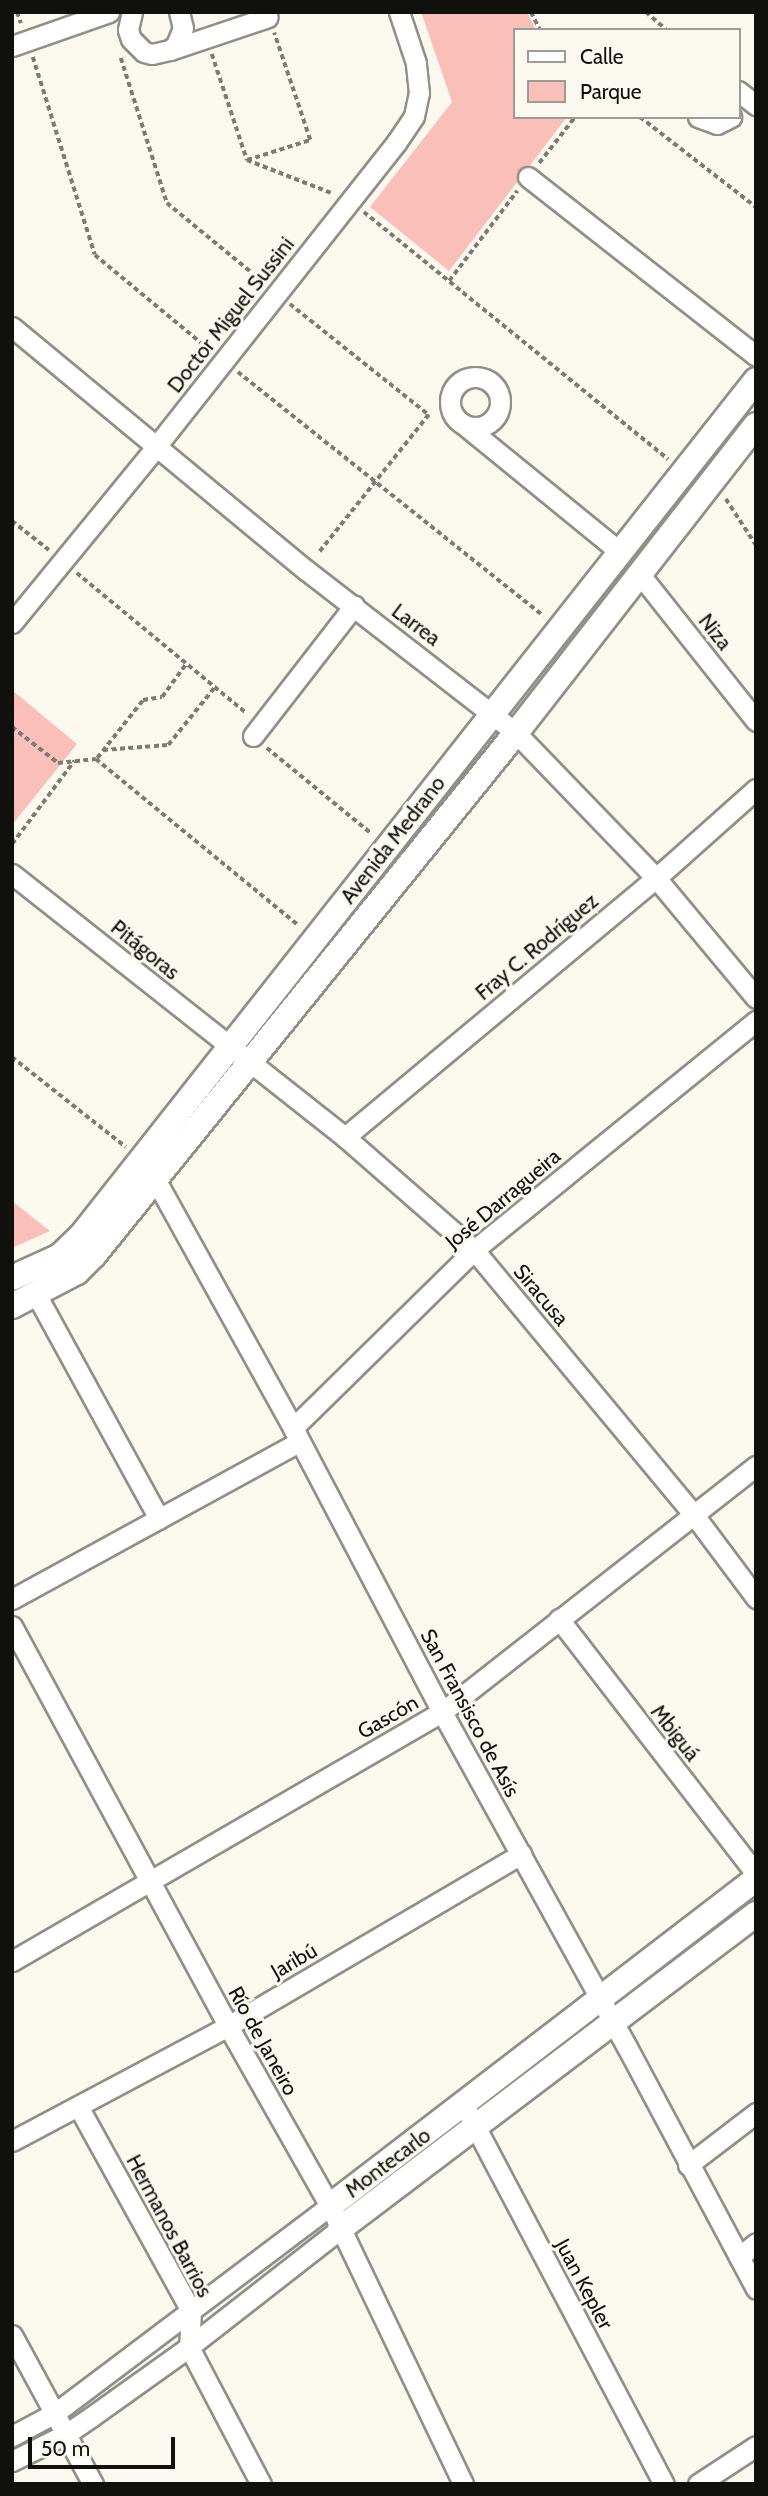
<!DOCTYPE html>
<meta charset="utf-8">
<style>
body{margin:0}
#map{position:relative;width:768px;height:2496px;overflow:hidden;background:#fbf8f0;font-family:Cabin,sans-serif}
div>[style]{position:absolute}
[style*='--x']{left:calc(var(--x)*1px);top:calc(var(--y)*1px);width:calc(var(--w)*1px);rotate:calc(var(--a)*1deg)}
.green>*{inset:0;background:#fbbfb9}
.path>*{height:3.5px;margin-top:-1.75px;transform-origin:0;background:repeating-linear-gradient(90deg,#7d7b76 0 5px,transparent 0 8.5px)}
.roads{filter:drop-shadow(2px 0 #918f87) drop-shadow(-2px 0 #918f87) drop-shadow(0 2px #918f87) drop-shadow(0 -2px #918f87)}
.minor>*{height:19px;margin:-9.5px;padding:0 9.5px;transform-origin:9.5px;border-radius:9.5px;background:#fff}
.minor>.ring{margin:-9.5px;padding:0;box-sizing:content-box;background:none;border:19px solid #fff;border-radius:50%}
.major>*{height:24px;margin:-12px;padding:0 12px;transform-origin:12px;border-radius:12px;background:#fff}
span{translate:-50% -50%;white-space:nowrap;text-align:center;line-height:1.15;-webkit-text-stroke:6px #fbf8f0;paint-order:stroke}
.street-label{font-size:21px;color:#10100d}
.frame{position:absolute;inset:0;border:14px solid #10100d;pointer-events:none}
.legend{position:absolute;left:513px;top:28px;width:228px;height:91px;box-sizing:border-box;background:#fbf8f0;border:2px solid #9d9b95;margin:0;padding:9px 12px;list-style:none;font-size:21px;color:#10100d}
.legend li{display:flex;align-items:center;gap:14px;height:35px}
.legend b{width:35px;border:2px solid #9d9b95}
.scale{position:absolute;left:28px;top:2437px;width:147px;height:32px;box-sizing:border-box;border:4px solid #10100d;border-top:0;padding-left:9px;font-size:21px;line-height:24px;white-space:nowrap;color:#10100d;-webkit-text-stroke:5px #fbf8f0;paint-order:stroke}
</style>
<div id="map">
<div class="green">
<div style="clip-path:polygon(421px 12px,527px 12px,536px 30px,514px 30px,514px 117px,567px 117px,449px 271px,370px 207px,452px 102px)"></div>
<div style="clip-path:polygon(12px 690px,77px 744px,12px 825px)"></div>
<div style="clip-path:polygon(12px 1201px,50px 1231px,12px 1248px)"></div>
</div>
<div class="path">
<div style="--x:17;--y:12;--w:12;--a:70"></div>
<div style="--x:531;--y:12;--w:20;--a:63"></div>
<div style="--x:646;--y:12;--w:28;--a:41"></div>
<div style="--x:212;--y:54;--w:112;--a:71.7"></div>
<div style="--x:247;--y:160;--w:66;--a:-17.6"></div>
<div style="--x:310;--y:140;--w:113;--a:-108.6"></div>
<div style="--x:33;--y:57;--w:207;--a:72.6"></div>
<div style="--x:95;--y:255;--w:149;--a:39.6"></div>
<div style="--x:121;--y:58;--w:152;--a:72.4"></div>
<div style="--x:167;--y:203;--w:123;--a:39.4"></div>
<div style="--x:640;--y:117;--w:147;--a:37.8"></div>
<div style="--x:247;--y:160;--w:93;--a:21.3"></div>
<div style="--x:539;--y:163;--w:58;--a:-52"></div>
<div style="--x:364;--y:212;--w:392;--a:39.1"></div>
<div style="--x:449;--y:281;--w:113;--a:-52.9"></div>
<div style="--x:290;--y:304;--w:178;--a:38.6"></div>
<div style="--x:429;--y:415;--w:178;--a:128.6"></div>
<div style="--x:238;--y:372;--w:391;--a:38.6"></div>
<div style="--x:726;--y:499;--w:55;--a:56.9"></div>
<div style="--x:12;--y:521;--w:47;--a:38.1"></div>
<div style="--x:77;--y:573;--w:219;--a:39.6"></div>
<div style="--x:12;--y:727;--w:58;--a:38"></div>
<div style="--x:58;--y:763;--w:38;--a:-6"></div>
<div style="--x:96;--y:759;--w:261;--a:39.4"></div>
<div style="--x:267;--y:748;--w:136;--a:39.3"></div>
<div style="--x:103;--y:750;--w:65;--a:-4.4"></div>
<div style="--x:168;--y:745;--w:75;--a:-51"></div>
<div style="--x:97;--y:758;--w:74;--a:-51.6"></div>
<div style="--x:143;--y:700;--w:19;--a:-9"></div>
<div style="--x:162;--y:697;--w:41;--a:-54"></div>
<div style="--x:12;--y:844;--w:104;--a:-53.2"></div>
<div style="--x:12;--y:1057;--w:145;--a:38.3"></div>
</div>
<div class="roads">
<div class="minor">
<div style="--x:132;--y:12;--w:18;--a:103"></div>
<div style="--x:128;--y:30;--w:9;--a:72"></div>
<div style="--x:131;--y:39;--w:18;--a:45"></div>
<div style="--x:144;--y:52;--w:8;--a:14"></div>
<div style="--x:152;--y:54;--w:18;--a:-13"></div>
<div style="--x:170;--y:50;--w:8;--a:-40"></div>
<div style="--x:176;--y:45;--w:18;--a:-68"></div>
<div style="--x:183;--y:28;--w:16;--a:-104"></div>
<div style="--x:12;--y:46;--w:103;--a:-19.3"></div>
<div style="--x:170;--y:50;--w:103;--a:-18.6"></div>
<div style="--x:738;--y:91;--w:23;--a:38"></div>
<div style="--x:698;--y:117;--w:20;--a:20"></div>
<div style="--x:717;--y:124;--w:16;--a:-27"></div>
<div style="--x:528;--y:177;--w:290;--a:38.1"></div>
<div style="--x:12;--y:327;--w:381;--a:39.6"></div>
<div style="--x:306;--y:570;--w:266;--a:37.8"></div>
<div style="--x:516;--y:733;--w:202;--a:46"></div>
<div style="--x:656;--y:878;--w:156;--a:50.2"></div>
<div class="ring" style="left:450px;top:377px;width:31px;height:31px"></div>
<div style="--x:463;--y:424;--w:204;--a:39.2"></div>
<div style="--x:638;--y:572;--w:190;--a:51.6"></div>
<div style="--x:12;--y:623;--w:226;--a:-50.7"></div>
<div style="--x:155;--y:448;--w:389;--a:-51.7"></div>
<div style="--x:396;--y:143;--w:32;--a:-56"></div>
<div style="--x:414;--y:116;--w:24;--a:-78"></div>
<div style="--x:419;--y:93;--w:30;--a:-96"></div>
<div style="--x:416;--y:63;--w:54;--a:-108.4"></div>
<div style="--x:253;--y:736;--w:165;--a:-52.2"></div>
<div style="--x:12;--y:874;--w:424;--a:38.3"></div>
<div style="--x:345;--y:1137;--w:171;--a:41.2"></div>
<div style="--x:474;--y:1250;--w:344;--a:50.3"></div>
<div style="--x:694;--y:1515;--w:104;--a:53.2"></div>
<div style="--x:345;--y:1137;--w:405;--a:-39.8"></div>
<div style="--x:656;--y:878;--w:134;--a:-41.7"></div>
<div style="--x:149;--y:1168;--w:297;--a:61"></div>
<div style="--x:293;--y:1428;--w:321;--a:62.3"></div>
<div style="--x:442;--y:1712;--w:383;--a:61.1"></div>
<div style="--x:627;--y:2047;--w:274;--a:61.9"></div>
<div style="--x:36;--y:1294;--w:256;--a:61.3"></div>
<div style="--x:293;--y:1428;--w:254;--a:-44.5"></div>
<div style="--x:474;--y:1250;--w:363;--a:-39.1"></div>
<div style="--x:12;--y:1599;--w:327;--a:-28.7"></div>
<div style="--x:559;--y:1619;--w:322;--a:52.3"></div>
<div style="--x:12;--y:1626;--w:455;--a:61.6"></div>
<div style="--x:228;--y:2026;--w:207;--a:60.5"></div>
<div style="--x:330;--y:2206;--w:308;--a:64.4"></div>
<div style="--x:12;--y:1961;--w:497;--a:-30.1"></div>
<div style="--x:442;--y:1712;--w:399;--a:-38.1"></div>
<div style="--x:464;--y:2105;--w:429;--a:62.2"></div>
<div style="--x:78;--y:2106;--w:234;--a:61.1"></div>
<div style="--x:191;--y:2311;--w:36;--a:93"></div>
<div style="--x:189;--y:2347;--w:155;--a:62.3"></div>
<div style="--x:12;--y:2141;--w:245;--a:-28"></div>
<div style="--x:228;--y:2026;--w:340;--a:-30.4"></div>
<div style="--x:688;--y:2165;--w:86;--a:-37.4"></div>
<div style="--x:739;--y:2257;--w:22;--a:-39"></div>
<div style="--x:12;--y:2335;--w:170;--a:61.5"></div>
<div style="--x:12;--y:2436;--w:49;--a:-28.1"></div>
<div style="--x:55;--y:2413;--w:344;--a:-37"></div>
<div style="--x:12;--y:2461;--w:60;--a:-26.6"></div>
<div style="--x:66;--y:2434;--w:30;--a:-34"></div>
<div style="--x:91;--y:2417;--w:120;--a:-35.5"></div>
<div style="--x:189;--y:2347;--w:192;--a:-38"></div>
<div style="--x:698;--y:2484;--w:69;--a:-33.2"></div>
</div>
<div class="major">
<div style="--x:12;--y:1278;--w:53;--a:-24.6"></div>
<div style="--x:60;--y:1256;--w:29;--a:-44"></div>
<div style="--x:81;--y:1236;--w:1090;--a:-51.74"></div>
<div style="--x:12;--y:1306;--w:73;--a:-27.6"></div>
<div style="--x:77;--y:1272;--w:24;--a:-45"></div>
<div style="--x:94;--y:1255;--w:671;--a:-51.05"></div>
<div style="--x:516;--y:733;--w:390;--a:-52.1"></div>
<div style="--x:330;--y:2206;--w:537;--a:-37.51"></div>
<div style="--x:340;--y:2229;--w:522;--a:-37.13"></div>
</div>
</div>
<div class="street-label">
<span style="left:231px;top:315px;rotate:-52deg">Doctor Miguel Sussini</span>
<span style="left:416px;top:625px;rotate:37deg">Larrea</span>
<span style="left:715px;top:632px;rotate:52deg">Niza</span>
<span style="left:393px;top:840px;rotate:-52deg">Avenida Medrano</span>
<span style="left:537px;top:947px;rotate:-40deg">Fray C. Rodríguez</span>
<span style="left:145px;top:950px;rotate:39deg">Pitágoras</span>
<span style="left:503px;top:1199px;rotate:-40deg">José Darragueira</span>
<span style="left:541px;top:1295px;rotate:50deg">Siracusa</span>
<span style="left:470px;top:1713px;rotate:62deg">San Fransisco de Asís</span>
<span style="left:388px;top:1717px;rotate:-30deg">Gascón</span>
<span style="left:675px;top:1733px;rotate:52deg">Mbiguá</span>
<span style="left:294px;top:1961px;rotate:-30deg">Jaribú</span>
<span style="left:263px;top:2041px;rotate:61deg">Río de Janeiro</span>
<span style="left:388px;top:2163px;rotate:-37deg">Montecarlo</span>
<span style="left:169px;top:2226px;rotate:62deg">Hermanos Barrios</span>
<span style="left:584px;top:2284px;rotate:62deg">Juan Kepler</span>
</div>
<div class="frame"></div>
<ul class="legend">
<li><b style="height:9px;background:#fff"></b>Calle</li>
<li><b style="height:19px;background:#fbbfb9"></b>Parque</li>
</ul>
<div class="scale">50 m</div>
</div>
